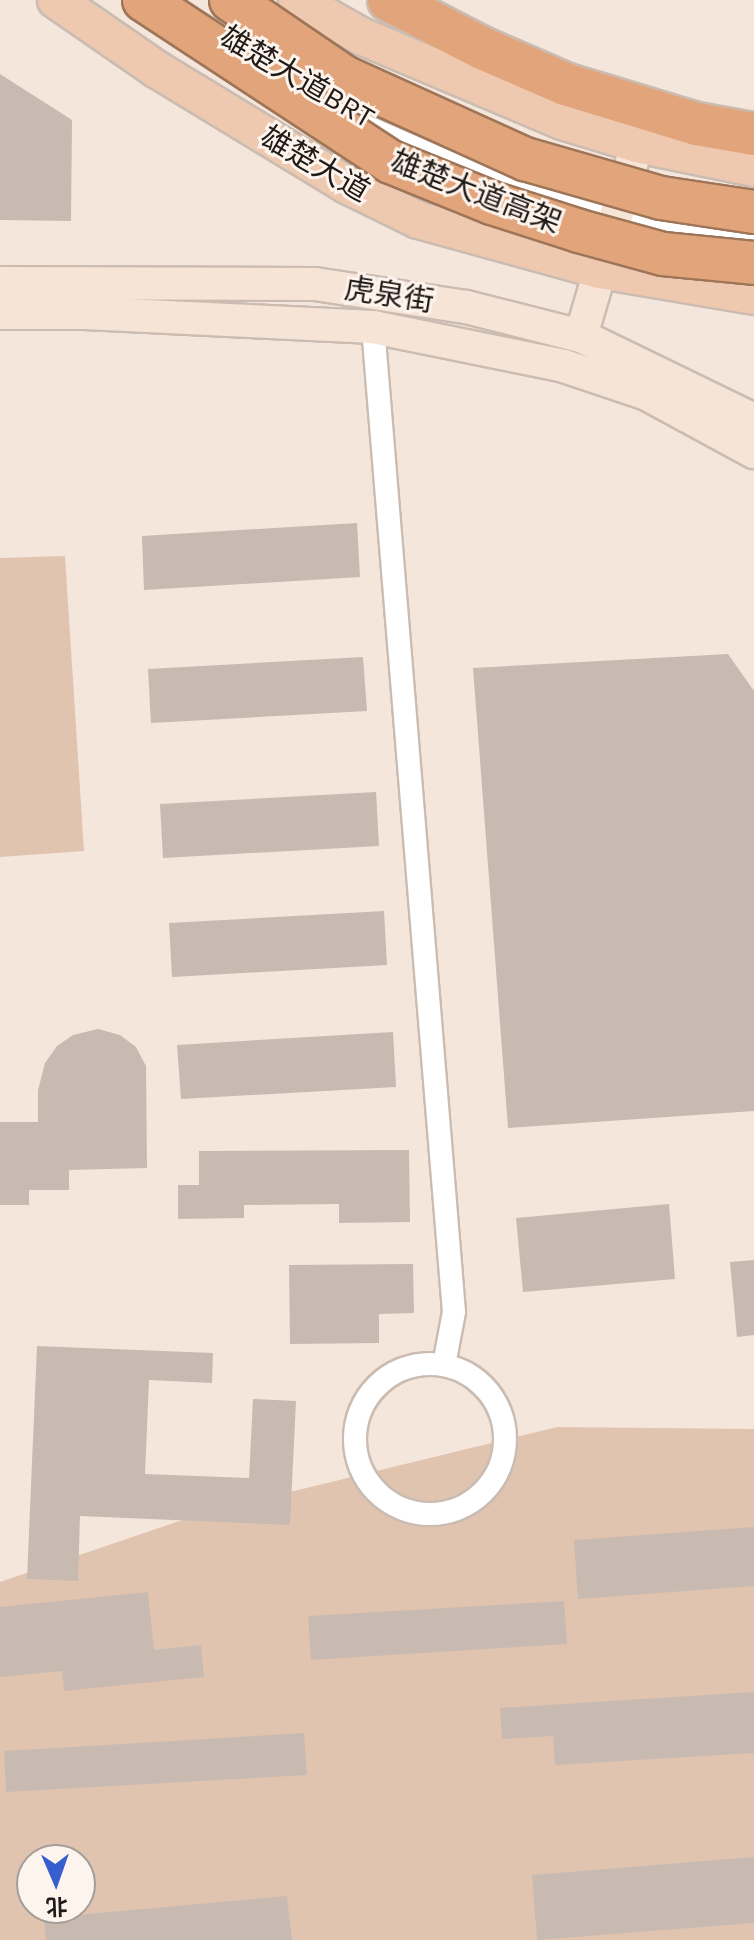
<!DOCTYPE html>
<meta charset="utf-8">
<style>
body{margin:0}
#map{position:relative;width:754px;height:1940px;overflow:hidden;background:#f5e6dc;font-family:Karla,"Noto Sans SC",sans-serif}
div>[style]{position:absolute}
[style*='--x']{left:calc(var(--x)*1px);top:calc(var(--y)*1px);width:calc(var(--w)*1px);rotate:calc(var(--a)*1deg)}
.green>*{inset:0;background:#e1c4b0}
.building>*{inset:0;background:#c9bab1}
.roads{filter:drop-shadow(2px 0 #cbbcb2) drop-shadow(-2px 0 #cbbcb2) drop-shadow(0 2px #cbbcb2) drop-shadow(0 -2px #cbbcb2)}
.lane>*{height:11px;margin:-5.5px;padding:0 5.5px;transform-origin:5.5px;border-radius:5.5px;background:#fff}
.street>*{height:22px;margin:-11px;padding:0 11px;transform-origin:11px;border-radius:11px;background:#fff}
.street>.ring{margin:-11px;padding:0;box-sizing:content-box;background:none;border:22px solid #fff;border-radius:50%}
.secondary>*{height:32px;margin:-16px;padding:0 16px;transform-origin:16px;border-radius:16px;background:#f6e4d7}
.primary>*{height:36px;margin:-18px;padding:0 18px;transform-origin:18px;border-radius:18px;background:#eec9b0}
.highway>*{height:42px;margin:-21px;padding:0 21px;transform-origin:21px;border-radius:21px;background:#e2a57b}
.bridges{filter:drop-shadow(2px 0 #9e7558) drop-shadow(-2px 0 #9e7558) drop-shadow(0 2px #9e7558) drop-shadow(0 -2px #9e7558)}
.highway-bridge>*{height:42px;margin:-21px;padding:0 21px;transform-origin:21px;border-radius:21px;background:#e2a57b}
span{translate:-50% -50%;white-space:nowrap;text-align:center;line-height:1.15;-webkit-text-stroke:6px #fef4ee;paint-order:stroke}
.street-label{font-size:30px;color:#201b17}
.north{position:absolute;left:16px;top:1844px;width:80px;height:80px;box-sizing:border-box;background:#fef4ee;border:2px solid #a59d98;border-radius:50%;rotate:178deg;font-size:22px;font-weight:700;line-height:32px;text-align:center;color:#201b17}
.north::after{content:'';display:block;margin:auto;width:28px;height:36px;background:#365ece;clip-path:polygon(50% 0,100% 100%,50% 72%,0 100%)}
</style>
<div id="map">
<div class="green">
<div style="clip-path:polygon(65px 556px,84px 851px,0 857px,0 558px)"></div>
<div style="clip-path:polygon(evenodd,557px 1427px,754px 1429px,754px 1940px,0 1940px,0 1582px,200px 1514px,557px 1427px,32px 1860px,80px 1860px,80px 1908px,32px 1908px,32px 1860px)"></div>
</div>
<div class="building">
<div style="clip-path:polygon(0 74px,72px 120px,71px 221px,0 220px)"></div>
<div style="clip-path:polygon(357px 523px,360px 577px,144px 590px,142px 536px)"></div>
<div style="clip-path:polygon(728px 654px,754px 691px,754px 1111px,508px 1128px,473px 668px)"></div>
<div style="clip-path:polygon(363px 657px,367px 711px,151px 723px,148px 669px)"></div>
<div style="clip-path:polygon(376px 792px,379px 846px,163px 858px,160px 804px)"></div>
<div style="clip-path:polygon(384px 911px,387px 965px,172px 977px,169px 923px)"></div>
<div style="clip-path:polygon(98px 1029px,120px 1035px,136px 1047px,146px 1066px,147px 1168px,69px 1170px,69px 1190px,29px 1190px,29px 1205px,0 1205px,0 1122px,38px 1122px,38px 1090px,45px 1063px,57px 1046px,73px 1035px)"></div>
<div style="clip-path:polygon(393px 1032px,396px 1087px,181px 1099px,177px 1045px)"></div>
<div style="clip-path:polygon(409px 1150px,410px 1222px,339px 1223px,339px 1204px,244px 1205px,244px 1218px,178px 1219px,178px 1185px,199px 1185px,199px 1151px)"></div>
<div style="clip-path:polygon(669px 1204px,675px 1279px,523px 1292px,516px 1218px)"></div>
<div style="clip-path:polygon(754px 1260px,754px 1335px,737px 1337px,730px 1262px)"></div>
<div style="clip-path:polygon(413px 1264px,414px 1313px,379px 1314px,379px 1343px,290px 1344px,289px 1265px)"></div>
<div style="clip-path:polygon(37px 1346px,213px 1353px,212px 1383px,149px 1380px,145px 1474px,249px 1478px,253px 1399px,296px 1401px,290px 1525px,80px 1516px,78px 1581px,27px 1579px)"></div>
<div style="clip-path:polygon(754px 1527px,754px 1586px,578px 1599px,574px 1540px)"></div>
<div style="clip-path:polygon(148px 1592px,154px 1650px,201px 1645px,204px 1677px,64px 1691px,62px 1671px,0 1677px,0 1607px)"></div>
<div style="clip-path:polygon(564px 1601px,567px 1644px,311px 1660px,308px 1616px)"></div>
<div style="clip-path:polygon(754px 1692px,754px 1753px,555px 1765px,553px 1736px,502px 1739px,500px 1708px)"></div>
<div style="clip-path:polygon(304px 1733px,307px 1775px,6px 1792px,4px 1751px)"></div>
<div style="clip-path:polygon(754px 1857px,754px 1923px,537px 1940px,532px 1875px)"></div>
<div style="clip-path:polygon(287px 1896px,292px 1940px,46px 1940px,44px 1918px)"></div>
</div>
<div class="roads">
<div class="lane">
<div style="--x:339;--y:103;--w:32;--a:32"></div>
<div style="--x:366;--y:120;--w:146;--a:23.4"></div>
<div style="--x:500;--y:178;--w:172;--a:15.9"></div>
<div style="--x:665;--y:225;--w:90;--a:7.7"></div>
</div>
<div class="street">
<div style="--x:373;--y:327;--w:988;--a:85.3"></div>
<div style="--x:454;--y:1312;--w:54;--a:100.7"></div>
<div class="ring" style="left:355px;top:1364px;width:128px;height:128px"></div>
</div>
<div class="secondary">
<div style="--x:0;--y:283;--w:315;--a:0.2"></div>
<div style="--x:315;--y:284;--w:153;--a:8.7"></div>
<div style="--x:466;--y:307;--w:119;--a:14.2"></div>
<div style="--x:581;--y:336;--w:192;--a:25.9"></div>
<div style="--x:0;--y:313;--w:85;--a:0"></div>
<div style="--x:85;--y:313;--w:288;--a:2.8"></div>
<div style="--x:373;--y:327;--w:195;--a:11.5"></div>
<div style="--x:564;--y:366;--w:88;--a:18.6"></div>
<div style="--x:647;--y:394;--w:122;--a:28.5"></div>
<div style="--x:581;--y:336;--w:200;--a:-73.7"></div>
</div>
<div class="primary">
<div style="--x:56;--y:0;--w:121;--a:34.6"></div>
<div style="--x:156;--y:69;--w:223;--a:31.3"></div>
<div style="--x:347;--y:185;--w:79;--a:26.2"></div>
<div style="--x:418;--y:220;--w:189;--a:15.4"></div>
<div style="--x:600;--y:270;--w:156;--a:9.6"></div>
<div style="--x:297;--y:0;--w:73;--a:29.4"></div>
<div style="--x:361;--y:36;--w:218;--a:22.9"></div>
<div style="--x:562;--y:121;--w:78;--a:17"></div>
<div style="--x:637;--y:144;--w:119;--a:11.6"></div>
</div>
<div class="highway">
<div style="--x:389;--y:0;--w:105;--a:27.3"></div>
<div style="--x:482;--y:48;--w:90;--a:23.4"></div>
<div style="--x:565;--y:84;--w:138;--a:16.9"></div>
<div style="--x:697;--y:124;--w:58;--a:10"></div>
</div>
</div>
<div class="bridges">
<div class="highway-bridge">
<div style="--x:144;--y:0;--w:295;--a:33.3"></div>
<div style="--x:391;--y:162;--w:109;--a:22.1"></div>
<div style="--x:492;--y:203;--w:91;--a:17.8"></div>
<div style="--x:579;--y:231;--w:87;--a:15.3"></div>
<div style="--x:663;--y:254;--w:91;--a:5.6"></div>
<div style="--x:231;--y:0;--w:137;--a:34.3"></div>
<div style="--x:344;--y:77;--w:199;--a:24.4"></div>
<div style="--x:525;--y:159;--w:141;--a:16"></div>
<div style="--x:661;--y:198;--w:94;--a:8.6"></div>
</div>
</div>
<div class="street-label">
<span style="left:297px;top:77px;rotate:30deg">雄楚大道BRT</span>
<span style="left:315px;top:164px;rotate:30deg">雄楚大道</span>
<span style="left:476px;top:192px;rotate:21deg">雄楚大道高架</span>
<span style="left:389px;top:295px;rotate:9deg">虎泉街</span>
</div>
<div class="north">北</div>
</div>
